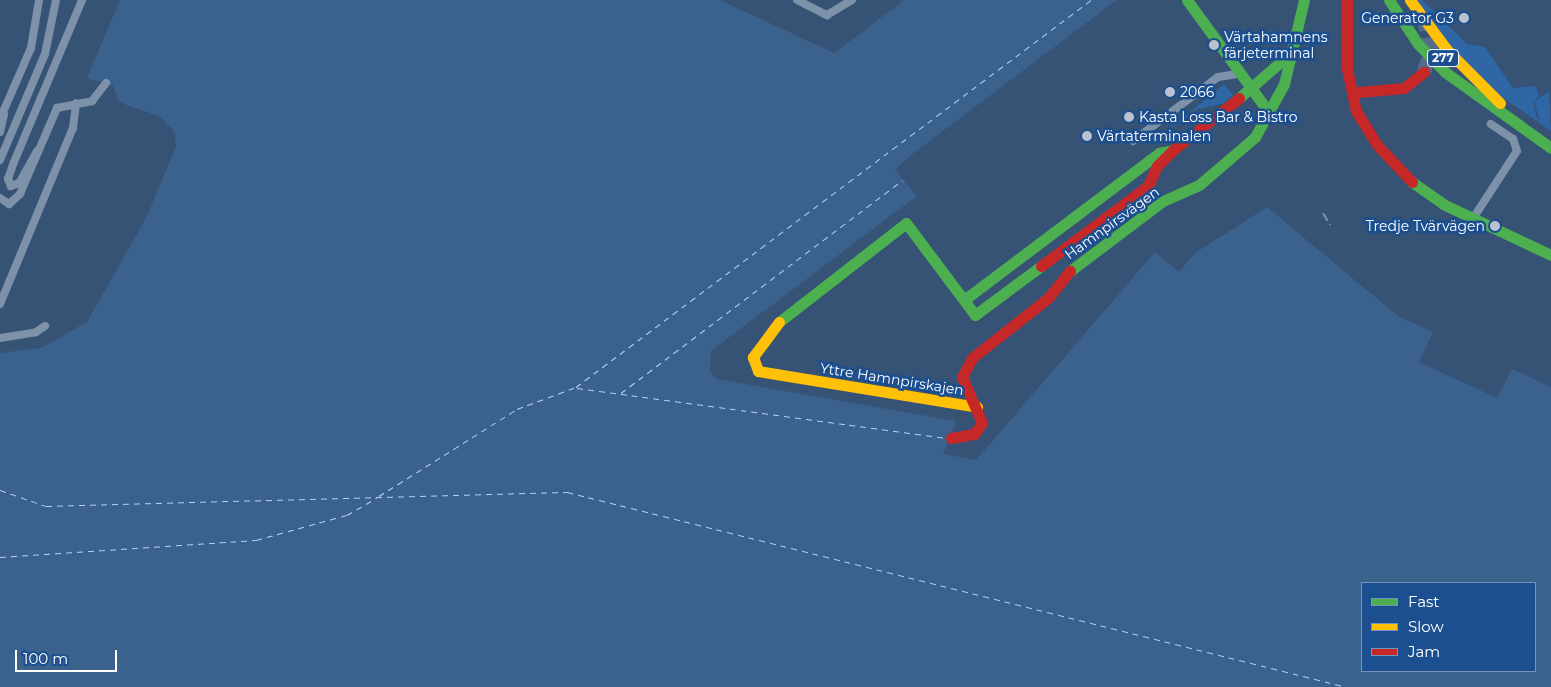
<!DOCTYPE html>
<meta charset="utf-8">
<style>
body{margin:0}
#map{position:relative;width:1551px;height:687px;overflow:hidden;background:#365274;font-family:Montserrat,sans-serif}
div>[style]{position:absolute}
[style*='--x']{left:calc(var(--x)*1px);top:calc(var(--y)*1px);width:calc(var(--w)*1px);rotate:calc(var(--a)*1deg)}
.green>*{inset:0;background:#2f66a5}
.water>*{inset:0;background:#3b618d}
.ferry>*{height:1px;margin-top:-0.5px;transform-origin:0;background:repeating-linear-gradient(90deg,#b5d3f5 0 6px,transparent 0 11px)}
.highway-tunnel>*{height:14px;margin-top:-7px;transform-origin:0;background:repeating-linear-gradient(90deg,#546c89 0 14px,transparent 0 21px)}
.street>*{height:8px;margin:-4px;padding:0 4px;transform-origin:4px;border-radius:4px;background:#7d92a8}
.fast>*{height:11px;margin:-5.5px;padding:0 5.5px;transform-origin:5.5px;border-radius:5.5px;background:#4caf50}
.slow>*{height:11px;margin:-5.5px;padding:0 5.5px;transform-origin:5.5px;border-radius:5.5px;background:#ffc107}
.jam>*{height:11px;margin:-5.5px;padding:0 5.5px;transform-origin:5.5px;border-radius:5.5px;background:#c62828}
.rail>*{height:2px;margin-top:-1px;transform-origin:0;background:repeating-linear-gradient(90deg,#7e92a7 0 9px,transparent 0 13px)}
.dots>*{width:14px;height:14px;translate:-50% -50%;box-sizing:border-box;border:2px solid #1b4f8f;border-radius:50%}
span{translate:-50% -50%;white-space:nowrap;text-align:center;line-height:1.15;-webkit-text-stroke:5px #1b4f8f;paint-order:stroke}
.shield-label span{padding:1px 4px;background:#1b4f8f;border:1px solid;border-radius:4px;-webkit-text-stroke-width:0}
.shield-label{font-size:12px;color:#fff;font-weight:700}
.poi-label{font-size:14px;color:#fff}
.right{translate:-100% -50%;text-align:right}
.left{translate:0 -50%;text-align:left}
.street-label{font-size:14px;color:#fff}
.legend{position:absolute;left:1361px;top:582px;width:175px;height:90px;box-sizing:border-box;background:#1b4f8f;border:1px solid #7695bc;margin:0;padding:6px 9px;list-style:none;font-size:15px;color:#fff}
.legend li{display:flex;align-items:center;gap:10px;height:25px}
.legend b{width:25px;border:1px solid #7695bc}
.scale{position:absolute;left:15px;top:650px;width:102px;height:22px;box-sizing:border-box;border:2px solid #fff;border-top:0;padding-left:6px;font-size:15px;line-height:18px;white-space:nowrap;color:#fff;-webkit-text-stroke:4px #1b4f8f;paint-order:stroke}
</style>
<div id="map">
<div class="green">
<div style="clip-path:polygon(1417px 0,1422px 0,1467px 44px,1485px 47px,1513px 88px,1536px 86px,1539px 96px,1533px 102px,1537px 118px,1540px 120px,1534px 102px,1549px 91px,1551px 131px,1502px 97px,1462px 61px)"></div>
<div style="clip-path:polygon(1224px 84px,1233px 95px,1224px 103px,1198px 109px,1163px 135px)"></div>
</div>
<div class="water">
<div style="clip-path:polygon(evenodd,120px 0,720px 0,834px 53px,904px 0,1117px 0,911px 155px,895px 170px,917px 196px,711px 351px,710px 372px,717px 379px,956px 421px,943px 454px,976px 460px,1155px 252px,1179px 272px,1195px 253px,1267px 207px,1398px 316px,1433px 332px,1419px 362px,1497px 398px,1512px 369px,1551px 387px,1551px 687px,0 687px,0 353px,41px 348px,87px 322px,146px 218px,176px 147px,174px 131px,159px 116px,126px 105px,118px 100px,113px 86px,87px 78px,120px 0,1362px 583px,1535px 583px,1535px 671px,1362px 671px,1362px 583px)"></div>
</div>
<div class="ferry">
<div style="--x:577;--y:388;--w:373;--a:7.7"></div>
<div style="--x:621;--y:393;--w:353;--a:-37.1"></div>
<div style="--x:0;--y:490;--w:49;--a:19.2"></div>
<div style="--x:46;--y:506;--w:521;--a:-1.54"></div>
<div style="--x:567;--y:492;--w:804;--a:14.04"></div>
<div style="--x:379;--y:496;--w:163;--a:-32.2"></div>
<div style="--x:517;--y:409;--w:63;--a:-20.4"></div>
<div style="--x:576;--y:387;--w:644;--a:-36.92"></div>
<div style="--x:0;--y:557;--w:257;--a:-3.8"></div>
<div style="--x:256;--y:540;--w:94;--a:-15.4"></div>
<div style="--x:347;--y:515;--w:34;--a:-30"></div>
</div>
<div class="highway-tunnel">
<div style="--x:1424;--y:72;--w:22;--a:-72"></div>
<div style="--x:1431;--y:51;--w:29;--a:-102"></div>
</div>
<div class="street">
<div style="--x:797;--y:0;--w:34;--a:27"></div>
<div style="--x:827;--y:15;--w:29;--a:-31"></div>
<div style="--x:0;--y:119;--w:77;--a:-66.4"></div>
<div style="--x:31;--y:48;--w:49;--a:-80.5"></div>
<div style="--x:0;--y:132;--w:18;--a:-77"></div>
<div style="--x:1133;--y:141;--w:106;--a:-37"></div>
<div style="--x:1218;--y:77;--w:18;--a:-9"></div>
<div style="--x:37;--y:151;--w:37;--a:119"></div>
<div style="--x:19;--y:183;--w:9;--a:159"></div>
<div style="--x:11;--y:186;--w:8;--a:-113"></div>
<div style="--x:8;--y:179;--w:18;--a:-71"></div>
<div style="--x:14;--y:162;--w:176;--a:-67.2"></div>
<div style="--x:0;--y:160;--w:115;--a:-67"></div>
<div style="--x:45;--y:54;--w:55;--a:-78.5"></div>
<div style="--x:0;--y:198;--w:11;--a:34"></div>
<div style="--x:9;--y:204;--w:15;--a:-42"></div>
<div style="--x:20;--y:194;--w:94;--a:-66.7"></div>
<div style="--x:57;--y:108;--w:36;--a:-11"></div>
<div style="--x:92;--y:101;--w:23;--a:-52"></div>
<div style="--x:1472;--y:220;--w:82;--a:-56.9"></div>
<div style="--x:1517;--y:151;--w:13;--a:-108"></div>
<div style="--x:1513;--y:139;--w:27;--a:-146"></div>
<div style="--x:0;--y:304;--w:191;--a:-67.5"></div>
<div style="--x:73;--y:128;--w:25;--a:-83"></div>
<div style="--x:0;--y:338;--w:36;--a:-9"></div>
<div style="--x:36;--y:332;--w:11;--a:-34"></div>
</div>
<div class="fast">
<div style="--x:1187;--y:0;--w:141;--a:53.9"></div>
<div style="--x:1389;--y:0;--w:53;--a:56.6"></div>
<div style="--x:1418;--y:44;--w:39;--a:46"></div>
<div style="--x:1445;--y:72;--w:130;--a:35.6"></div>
<div style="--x:1239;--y:98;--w:70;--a:-41"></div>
<div style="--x:1412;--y:182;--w:38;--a:35"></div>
<div style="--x:1443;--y:204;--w:119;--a:25.3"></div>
<div style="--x:1070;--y:271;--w:116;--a:-37"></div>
<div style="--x:1163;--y:201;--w:39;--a:-24"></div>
<div style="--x:1199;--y:185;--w:74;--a:-40.6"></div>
<div style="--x:1255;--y:137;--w:60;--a:-61.3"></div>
<div style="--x:1284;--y:84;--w:86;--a:-76.6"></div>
<div style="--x:964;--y:300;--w:244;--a:-37"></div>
<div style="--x:1159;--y:153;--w:14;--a:-12"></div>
<div style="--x:779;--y:322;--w:161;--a:-37.9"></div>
<div style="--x:906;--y:223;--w:115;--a:53.1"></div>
<div style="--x:975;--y:315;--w:82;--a:-36.6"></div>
</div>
<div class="slow">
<div style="--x:1410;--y:0;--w:62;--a:53.5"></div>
<div style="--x:1447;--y:50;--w:75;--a:45"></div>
<div style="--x:779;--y:322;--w:44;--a:126.6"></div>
<div style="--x:753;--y:357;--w:15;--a:70"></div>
<div style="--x:758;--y:371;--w:222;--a:9.3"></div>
</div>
<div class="jam">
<div style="--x:1347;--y:0;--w:69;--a:90"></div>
<div style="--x:1347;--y:69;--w:43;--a:77.9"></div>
<div style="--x:1356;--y:111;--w:40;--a:58"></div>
<div style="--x:1377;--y:145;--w:51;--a:46.6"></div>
<div style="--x:1359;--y:92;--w:45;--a:-5.1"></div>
<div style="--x:1404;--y:88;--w:26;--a:-39"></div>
<div style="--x:1041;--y:266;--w:134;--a:-36.8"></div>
<div style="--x:1148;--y:186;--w:22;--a:-66"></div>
<div style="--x:1157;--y:166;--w:23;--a:-45"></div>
<div style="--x:1173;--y:150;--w:84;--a:-38.2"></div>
<div style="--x:951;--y:438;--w:23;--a:-10"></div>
<div style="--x:974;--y:434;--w:14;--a:-54"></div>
<div style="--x:982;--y:423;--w:50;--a:-113.5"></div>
<div style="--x:962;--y:377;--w:21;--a:-62"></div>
<div style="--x:972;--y:358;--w:97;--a:-38.3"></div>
<div style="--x:1048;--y:298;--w:35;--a:-51"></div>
</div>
<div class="rail">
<div style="--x:1323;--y:213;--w:14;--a:60"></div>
</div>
<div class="dots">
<div style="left:1464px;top:18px;background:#b9c2ce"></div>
<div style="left:1214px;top:45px;background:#b9c2ce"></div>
<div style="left:1170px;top:92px;background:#b9c2ce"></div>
<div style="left:1129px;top:117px;background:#b9c2ce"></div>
<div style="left:1087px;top:136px;background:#b9c2ce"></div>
<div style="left:1495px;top:226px;background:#b9c2ce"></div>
</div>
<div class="shield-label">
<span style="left:1443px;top:58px">277</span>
</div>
<div class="poi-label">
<span class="right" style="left:1454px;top:18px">Generator G3</span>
<span class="left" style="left:1224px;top:45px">Värtahamnens<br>färjeterminal</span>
<span class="left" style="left:1180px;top:92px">2066</span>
<span class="left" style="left:1139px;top:117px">Kasta Loss Bar &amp; Bistro</span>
<span class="left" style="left:1097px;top:136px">Värtaterminalen</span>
<span class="right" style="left:1485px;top:226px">Tredje Tvärvägen</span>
</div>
<div class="street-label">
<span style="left:1112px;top:223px;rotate:-36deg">Hamnpirsvägen</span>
<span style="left:892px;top:379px;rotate:9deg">Yttre Hamnpirskajen</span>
</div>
<ul class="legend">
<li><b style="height:6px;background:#4caf50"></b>Fast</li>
<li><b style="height:6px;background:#ffc107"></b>Slow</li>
<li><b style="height:6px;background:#c62828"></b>Jam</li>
</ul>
<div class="scale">100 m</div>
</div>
